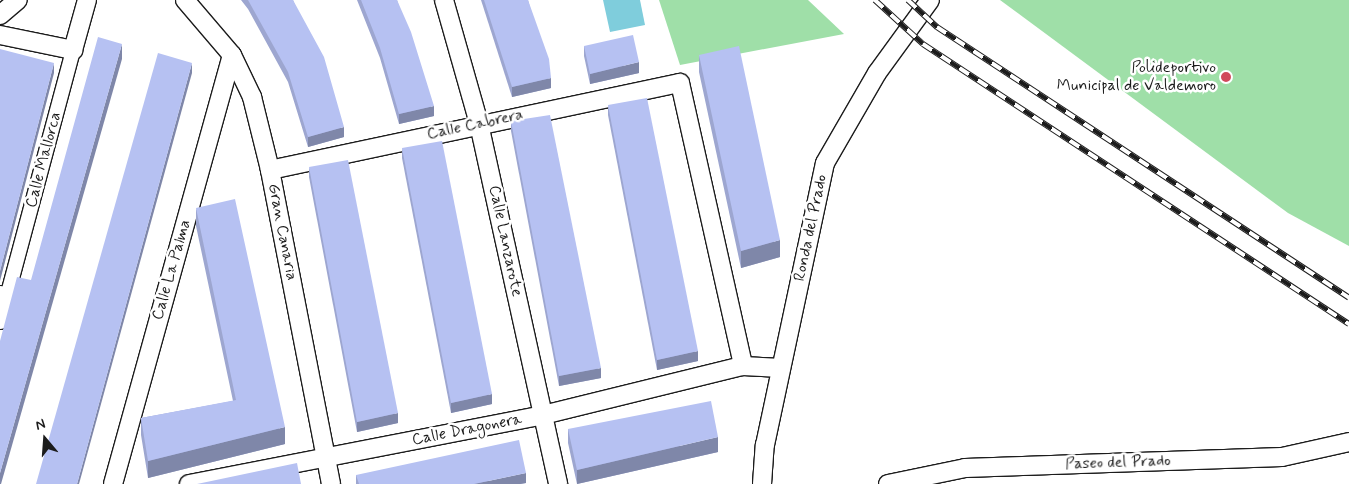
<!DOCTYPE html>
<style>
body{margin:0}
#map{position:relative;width:1349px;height:484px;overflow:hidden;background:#fff;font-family:Mynerve,sans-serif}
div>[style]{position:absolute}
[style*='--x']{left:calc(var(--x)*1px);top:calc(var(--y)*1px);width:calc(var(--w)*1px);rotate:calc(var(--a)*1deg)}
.green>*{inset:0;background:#9fdfa8}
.water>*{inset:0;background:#7fcddc}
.roads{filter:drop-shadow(1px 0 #1c1c1c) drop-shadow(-1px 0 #1c1c1c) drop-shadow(0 1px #1c1c1c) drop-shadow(0 -1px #1c1c1c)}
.pedestrian>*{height:14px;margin:-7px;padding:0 7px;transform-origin:7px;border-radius:7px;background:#fff}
.minor>*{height:18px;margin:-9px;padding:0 9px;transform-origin:9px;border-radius:9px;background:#fff}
.rail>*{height:5.5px;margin-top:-2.75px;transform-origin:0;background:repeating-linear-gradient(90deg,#fff 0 11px,#1c1c1c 0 22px);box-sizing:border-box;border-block:1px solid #1c1c1c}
.wall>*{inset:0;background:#9da6d0}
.shaded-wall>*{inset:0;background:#7f87a9}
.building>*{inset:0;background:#b6c1f2}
.dots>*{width:14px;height:14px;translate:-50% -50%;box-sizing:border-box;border:2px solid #fff;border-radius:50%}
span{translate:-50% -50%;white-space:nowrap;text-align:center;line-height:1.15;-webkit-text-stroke:5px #fff;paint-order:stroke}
.poi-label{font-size:16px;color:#1c1c1c}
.right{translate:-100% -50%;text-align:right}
.street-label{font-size:16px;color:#1c1c1c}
.north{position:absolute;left:20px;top:414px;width:50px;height:50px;-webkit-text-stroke:4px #fff;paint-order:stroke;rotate:342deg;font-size:14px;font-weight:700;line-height:20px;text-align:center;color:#1c1c1c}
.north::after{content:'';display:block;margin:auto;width:18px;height:22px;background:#1c1c1c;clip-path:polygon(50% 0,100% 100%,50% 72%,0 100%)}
</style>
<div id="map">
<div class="green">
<div style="clip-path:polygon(659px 0,808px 0,844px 34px,680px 65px)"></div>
<div style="clip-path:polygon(1000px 0,1349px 0,1349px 246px,1288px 213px)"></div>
</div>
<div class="water">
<div style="clip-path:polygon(603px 0,640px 0,645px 25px,610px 32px)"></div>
</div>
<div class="roads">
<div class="pedestrian">
<div style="--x:7;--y:297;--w:256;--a:-75"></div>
</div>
<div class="minor">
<div style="--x:185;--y:0;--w:72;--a:49.5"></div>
<div style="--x:232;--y:55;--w:47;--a:64.5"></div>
<div style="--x:252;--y:97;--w:75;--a:76.1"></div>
<div style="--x:270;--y:170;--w:320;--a:79"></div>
<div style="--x:444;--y:0;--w:129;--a:74.2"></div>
<div style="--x:479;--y:124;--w:369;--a:77.6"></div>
<div style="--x:0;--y:15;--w:23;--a:-40"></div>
<div style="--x:0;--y:35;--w:75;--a:11.6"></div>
<div style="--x:73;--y:50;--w:52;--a:-74.4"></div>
<div style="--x:270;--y:170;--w:419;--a:-12"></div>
<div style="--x:680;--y:83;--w:290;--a:77.4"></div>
<div style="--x:0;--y:295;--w:7;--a:16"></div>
<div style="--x:7;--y:297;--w:24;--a:107"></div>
<div style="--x:113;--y:484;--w:445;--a:-74.5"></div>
<div style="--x:189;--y:484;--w:361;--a:-11"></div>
<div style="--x:543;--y:415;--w:206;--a:-13.8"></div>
<div style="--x:743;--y:366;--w:38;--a:3"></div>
<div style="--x:762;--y:484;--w:39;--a:-86"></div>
<div style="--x:765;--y:445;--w:288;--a:-78"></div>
<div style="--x:825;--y:163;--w:104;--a:-60"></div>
<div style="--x:877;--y:73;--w:90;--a:-54"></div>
<div style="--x:888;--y:484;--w:79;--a:-11.7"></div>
<div style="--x:965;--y:468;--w:317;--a:-2"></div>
<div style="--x:1282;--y:457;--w:69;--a:-12.6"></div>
</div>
</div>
<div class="rail">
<div style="--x:875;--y:0;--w:65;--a:42.5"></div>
<div style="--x:923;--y:44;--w:510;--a:33.32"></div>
<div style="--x:908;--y:0;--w:40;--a:43"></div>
<div style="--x:937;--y:27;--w:493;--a:33.3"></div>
</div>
<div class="wall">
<div style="clip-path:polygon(241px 0,293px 0,344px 137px,308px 147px,288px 82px,248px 9px)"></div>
<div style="clip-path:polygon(357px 0,397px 0,434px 116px,399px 124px,380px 58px)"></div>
<div style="clip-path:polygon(481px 0,528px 0,551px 88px,512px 97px)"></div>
<div style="clip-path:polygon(584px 46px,639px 73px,590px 84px,584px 56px)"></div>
<div style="clip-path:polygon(699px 55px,780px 257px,741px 268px,699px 72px)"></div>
<div style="clip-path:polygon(608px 105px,698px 361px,657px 370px,608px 115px)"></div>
<div style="clip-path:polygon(511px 121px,601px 378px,559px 386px,511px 131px)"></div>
<div style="clip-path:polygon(402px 148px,492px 404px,451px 413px,402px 158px)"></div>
<div style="clip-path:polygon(309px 167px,398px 423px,357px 432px,309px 177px)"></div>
<div style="clip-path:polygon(196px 208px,285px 444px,148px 478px,141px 435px,141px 418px,233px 401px,196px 226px)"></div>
<div style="clip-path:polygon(568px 429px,718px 452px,577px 484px,568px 443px)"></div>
<div style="clip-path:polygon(356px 475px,526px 483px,520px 484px,356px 484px)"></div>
</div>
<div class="shaded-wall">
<div style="clip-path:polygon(122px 44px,122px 59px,1px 484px,0 484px,0 473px)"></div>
<div style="clip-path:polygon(639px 62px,639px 73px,590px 84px,590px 74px)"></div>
<div style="clip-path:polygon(54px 63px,54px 73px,0 281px,0 271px)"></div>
<div style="clip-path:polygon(192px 63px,192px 73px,79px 484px,77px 484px)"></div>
<div style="clip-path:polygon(551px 78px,551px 88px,512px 97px,512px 87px)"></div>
<div style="clip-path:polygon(434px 106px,434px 116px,399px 124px,399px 114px)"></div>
<div style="clip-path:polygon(344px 127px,344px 137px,308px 147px,308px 137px)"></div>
<div style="clip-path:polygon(780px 240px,780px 257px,741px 268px,741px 251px)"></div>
<div style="clip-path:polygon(698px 351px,698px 361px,657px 370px,657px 360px)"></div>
<div style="clip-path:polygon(601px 368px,601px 378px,559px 386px,559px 376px)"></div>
<div style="clip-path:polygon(492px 394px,492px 404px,451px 413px,451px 403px)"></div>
<div style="clip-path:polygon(398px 413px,398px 423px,357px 432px,357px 422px)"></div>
<div style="clip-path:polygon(285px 427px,285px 444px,148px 478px,148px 461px)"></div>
<div style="clip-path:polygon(718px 437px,718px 452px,577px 484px,577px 470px)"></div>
<div style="clip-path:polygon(526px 473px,526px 483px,520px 484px,474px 484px)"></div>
</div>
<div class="building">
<div style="clip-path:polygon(248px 0,293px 0,324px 57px,344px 127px,308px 137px,288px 72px)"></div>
<div style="clip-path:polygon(361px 0,397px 0,411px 32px,434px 106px,399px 114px,380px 48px)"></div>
<div style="clip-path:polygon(484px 0,528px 0,549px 59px,551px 78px,512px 87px)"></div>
<div style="clip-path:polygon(633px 35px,639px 62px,590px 74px,584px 46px)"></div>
<div style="clip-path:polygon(98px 37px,122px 44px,0 473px,0 341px,17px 277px,31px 280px)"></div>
<div style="clip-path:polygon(739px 46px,780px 240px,741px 251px,699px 55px)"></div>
<div style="clip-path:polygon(0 49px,54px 63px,0 271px)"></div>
<div style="clip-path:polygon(158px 53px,192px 63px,77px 484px,36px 484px)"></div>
<div style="clip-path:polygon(647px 98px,698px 351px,657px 360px,608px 105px)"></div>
<div style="clip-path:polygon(550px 115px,601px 368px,559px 376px,511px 121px)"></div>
<div style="clip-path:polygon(442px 141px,492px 394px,451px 403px,402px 148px)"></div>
<div style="clip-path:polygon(348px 160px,398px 413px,357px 422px,309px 167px)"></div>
<div style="clip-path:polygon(235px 199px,285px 427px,148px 461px,141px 418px,236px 400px,196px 208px)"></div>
<div style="clip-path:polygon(711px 401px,718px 437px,577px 470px,568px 429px)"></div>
<div style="clip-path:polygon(519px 440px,526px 473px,474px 484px,359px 484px,356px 475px)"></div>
<div style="clip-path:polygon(297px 463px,301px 484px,197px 484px)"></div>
</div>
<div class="dots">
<div style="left:1226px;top:77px;background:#d1495b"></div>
</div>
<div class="poi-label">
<span class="right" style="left:1216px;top:77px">Polideportivo<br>Municipal de Valdemoro</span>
</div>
<div class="street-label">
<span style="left:475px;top:125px;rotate:-12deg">Calle Cabrera</span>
<span style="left:44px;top:160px;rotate:-75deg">Calle Mallorca</span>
<span style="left:811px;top:228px;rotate:-78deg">Ronda del Prado</span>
<span style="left:282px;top:232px;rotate:79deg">Gran Canaria</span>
<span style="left:505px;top:241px;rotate:78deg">Calle Lanzarote</span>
<span style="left:172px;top:270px;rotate:-74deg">Calle La Palma</span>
<span style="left:467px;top:430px;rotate:-11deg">Calle Dragonera</span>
<span style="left:1118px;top:463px;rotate:-2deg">Paseo del Prado</span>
</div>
<div class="north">N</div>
</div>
